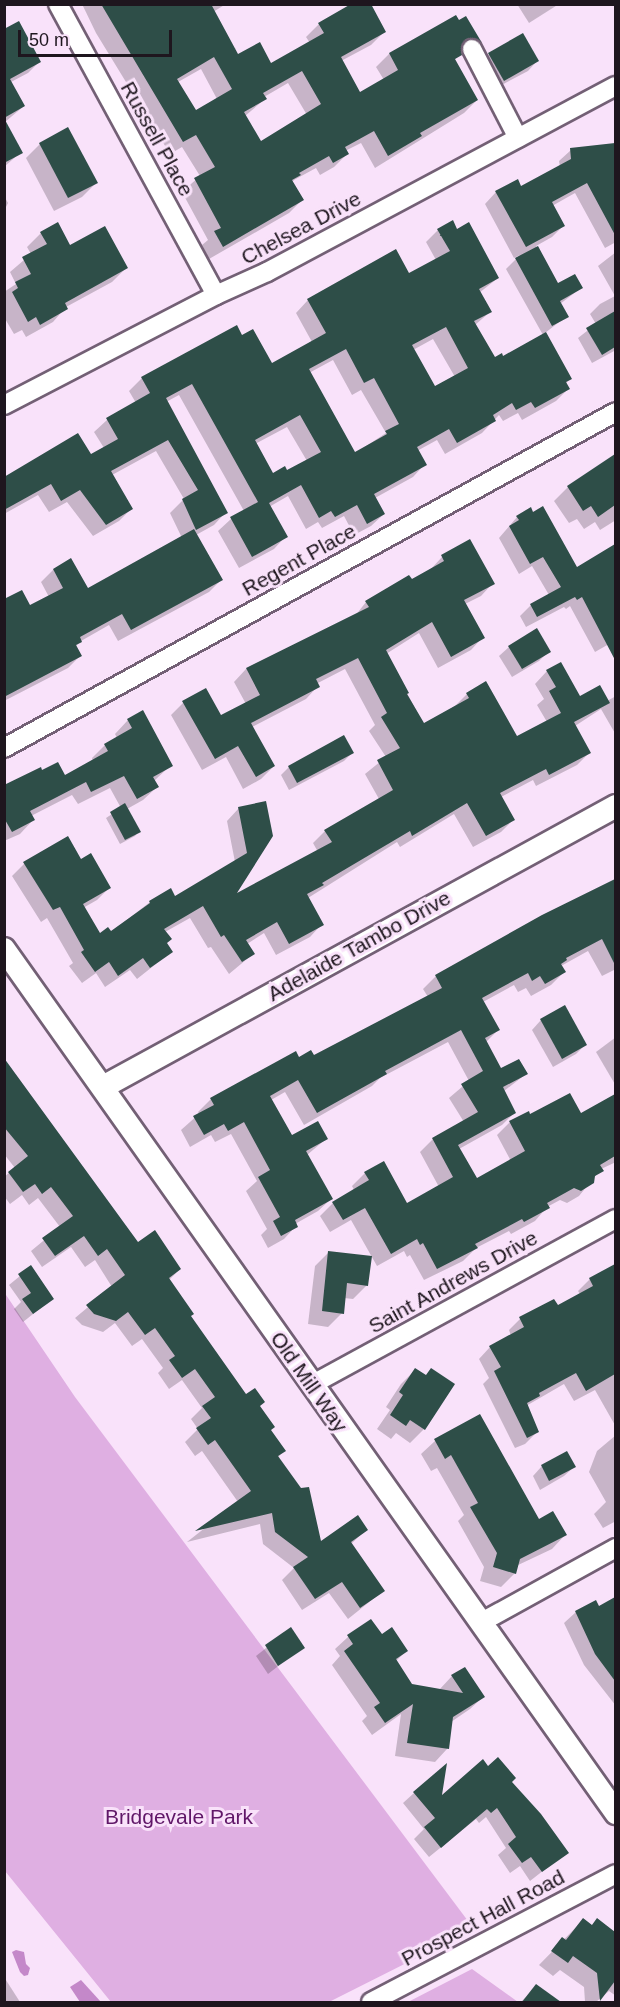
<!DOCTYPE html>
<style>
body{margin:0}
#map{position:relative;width:620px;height:2007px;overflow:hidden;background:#f9e2fa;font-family:Helvetica,sans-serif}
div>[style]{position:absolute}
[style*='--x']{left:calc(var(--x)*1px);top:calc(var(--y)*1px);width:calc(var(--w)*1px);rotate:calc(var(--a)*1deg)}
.green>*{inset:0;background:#dfafe2}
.water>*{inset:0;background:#c488c9}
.shadow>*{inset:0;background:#0003}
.building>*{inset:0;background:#2e4e48}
.roads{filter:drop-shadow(2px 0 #736075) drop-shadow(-2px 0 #736075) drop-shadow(0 2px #736075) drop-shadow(0 -2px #736075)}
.minor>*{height:18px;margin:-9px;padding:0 9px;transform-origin:9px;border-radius:9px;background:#fff}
.tertiary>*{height:22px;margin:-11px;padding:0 11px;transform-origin:11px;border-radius:11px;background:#fff}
span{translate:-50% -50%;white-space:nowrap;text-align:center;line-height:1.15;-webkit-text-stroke:6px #f9e2fa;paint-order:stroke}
.street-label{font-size:21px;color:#1e161e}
.park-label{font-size:21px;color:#601768}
.frame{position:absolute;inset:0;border:6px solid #1e161e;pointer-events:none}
.scale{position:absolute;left:18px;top:30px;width:154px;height:27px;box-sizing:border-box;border:3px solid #1e161e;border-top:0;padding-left:8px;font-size:18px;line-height:21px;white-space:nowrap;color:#1e161e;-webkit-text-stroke:4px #f9e2fa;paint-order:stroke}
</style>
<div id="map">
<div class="green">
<div style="clip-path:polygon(4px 1292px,75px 1397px,474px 1929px,329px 2002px,111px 2002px,5px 1871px)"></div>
<div style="clip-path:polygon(472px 1969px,518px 2002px,408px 2002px)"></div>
</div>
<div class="water">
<div style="clip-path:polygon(16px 1950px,24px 1952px,26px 1964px,30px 1968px,28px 1975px,24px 1976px,20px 1972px,12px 1952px)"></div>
<div style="clip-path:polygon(81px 1980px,101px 2002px,80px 2002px,70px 1987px)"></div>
</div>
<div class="shadow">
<div style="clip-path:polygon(evenodd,82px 4px,226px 4px,213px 12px,238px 56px,270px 65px,310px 43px,306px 37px,319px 24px,384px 32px,371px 45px,341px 61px,359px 94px,384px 80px,376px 67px,389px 54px,455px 17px,459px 22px,466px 18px,480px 43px,468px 55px,460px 50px,461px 54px,454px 60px,477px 100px,464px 113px,375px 168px,361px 143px,345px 151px,347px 154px,334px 167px,320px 175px,316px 168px,294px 180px,292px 183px,302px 200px,289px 213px,209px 259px,202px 245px,208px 240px,182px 192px,200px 176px,182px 147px,170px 154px,96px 33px,82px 4px,201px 69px,217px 99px,195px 113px,178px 82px,201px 69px,82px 4px,288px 83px,307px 115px,260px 143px,245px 116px,265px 99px,264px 97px,288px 83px)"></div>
<div style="clip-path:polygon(517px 4px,559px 4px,529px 23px)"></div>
<div style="clip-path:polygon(4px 30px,39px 62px,28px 73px,11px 82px,24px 106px,5px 122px,21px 152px,4px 167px)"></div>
<div style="clip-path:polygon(489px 54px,537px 61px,528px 71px,494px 89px,480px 63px)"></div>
<div style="clip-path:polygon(40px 144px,96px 183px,82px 197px,54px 211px,26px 158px)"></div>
<div style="clip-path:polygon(evenodd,616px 144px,616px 172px,613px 173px,616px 177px,616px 242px,605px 248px,575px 193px,552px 206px,563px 226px,552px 237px,536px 246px,558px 285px,581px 288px,560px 304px,567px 316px,545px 333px,570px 379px,565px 384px,568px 389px,556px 401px,522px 420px,518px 413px,503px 421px,499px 415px,482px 433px,445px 454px,437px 440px,417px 451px,425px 464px,413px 477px,375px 498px,384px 514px,371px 526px,354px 535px,344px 516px,322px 528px,318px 522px,306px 529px,288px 496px,269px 507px,286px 536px,274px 549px,239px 568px,218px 531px,231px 519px,244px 511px,179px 395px,166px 402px,226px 512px,214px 525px,196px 535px,221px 580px,209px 592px,118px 641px,109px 625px,81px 641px,75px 647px,80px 656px,68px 668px,4px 701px,4px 666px,30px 607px,49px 597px,41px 582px,53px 570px,71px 560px,87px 590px,182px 538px,170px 513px,184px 499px,156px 451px,112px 475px,131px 509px,119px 521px,93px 536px,67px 502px,49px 512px,38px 495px,4px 514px,4px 479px,90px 456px,104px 448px,94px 432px,107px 420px,136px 403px,129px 391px,142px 378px,242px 337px,271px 365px,312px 342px,296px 313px,308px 300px,409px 275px,436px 260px,426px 242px,438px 230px,457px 231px,498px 278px,479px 293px,490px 312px,475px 325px,494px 359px,503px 358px,543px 335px,506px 269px,520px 255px,514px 258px,485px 204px,496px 192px,521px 188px,560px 167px,559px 161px,571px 150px,616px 144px,433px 339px,455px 377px,435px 388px,413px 350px,433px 339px,616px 144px,333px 360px,352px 395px,361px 390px,386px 433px,354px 454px,309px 373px,333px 360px,616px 144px,287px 427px,307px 461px,287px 472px,272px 475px,255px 444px,287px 427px)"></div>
<div style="clip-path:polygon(4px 196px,8px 203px,4px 211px)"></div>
<div style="clip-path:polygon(41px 233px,126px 268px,112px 282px,66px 307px,53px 322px,26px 337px,22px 330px,14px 334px,4px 317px,4px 292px,16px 284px,10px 272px,31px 254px,27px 247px)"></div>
<div style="clip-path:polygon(616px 252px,616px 350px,592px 363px,578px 338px,596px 324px,590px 314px,600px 304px,615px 296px,598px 266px)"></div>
<div style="clip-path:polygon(612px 458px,616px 463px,616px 520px,600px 530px,595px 522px,584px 529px,577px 519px,569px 523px,554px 501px,568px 487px)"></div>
<div style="clip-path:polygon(517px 517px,576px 569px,616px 546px,616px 640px,595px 652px,570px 606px,566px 609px,564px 607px,526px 627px,520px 616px,531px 605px,549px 595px,532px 566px,519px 574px,499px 538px)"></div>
<div style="clip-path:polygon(442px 557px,493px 583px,481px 596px,465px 604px,483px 637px,471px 650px,438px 668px,419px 633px,386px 654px,424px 725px,455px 706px,467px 694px,516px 738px,547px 722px,537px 705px,544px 699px,535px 684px,547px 671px,580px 698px,607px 701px,616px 696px,616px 735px,601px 709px,575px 726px,589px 753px,577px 765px,536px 786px,533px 780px,501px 797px,513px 820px,501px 832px,473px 847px,454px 814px,400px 847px,397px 842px,308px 898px,322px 924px,310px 937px,276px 955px,264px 933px,247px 944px,253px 954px,229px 974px,211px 947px,208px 948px,190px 918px,165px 932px,166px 944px,171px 952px,137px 979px,130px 970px,105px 987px,96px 973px,82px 983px,69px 966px,73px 963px,47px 918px,41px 922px,12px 876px,24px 864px,67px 838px,80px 861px,109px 888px,97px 900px,83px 908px,99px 935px,110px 933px,150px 902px,175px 898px,235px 862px,227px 821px,239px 808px,265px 803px,233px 897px,318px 852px,313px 843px,325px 831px,379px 799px,365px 774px,386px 757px,369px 731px,375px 725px,345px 669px,316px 684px,318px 686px,306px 699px,252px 727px,274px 766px,261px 779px,243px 789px,226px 757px,202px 770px,171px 715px,183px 703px,221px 717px,246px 704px,234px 682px,246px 669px,355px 616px,366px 602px,430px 570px)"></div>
<div style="clip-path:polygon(509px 647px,549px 651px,539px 661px,512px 677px,499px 656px)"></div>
<div style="clip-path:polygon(128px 720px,171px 765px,154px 781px,157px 787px,143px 800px,127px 809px,139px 831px,135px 836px,120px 844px,106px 818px,121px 808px,110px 788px,78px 804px,72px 795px,31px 816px,33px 820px,20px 834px,4px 841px,4px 787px,41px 772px,64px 777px,93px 761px,92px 758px,105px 745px,117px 738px,115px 734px)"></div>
<div style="clip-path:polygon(352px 753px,344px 761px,289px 790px,281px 775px,289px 767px)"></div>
<div style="clip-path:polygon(616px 880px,616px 969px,602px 976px,588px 951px,561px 966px,564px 972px,551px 985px,531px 996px,526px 988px,518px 992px,514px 985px,483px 1002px,498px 1030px,485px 1043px,500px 1070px,526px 1074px,504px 1091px,515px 1112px,502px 1125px,459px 1149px,476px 1180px,511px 1161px,497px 1135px,510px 1122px,530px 1116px,580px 1115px,616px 1095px,616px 1162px,601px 1169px,579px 1196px,567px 1203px,560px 1200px,547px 1207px,535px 1221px,511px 1234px,509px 1231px,476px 1248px,463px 1261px,424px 1280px,410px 1255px,407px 1257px,404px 1251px,377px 1266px,351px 1220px,330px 1232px,320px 1216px,333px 1203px,354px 1190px,352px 1186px,365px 1173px,406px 1205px,439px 1187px,420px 1152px,433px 1139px,464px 1122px,449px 1098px,469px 1081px,448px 1042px,380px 1078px,372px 1086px,304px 1125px,285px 1092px,271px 1100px,291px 1138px,326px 1139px,307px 1155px,331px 1199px,318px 1211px,295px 1224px,296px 1226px,284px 1239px,268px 1248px,261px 1235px,267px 1229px,246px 1191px,257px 1181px,231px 1134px,215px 1142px,211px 1135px,190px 1147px,181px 1130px,199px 1114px,198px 1112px,211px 1099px,296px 1053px,299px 1059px,313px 1057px,428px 997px,423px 989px,436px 976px)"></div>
<div style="clip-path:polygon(541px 1020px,585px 1045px,576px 1054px,553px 1067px,532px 1030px)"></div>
<div style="clip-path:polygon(616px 1037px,616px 1086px,596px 1052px)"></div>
<div style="clip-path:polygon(4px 1059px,138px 1244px,180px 1269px,169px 1280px,190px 1317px,246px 1396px,258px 1406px,270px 1431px,284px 1451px,277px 1458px,320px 1544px,366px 1530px,351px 1544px,383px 1591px,348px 1619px,329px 1593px,302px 1610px,282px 1580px,294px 1568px,263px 1544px,260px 1524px,187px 1542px,238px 1502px,202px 1451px,195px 1456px,185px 1442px,198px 1429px,191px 1419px,202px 1408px,182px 1380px,169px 1389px,158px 1373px,163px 1368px,142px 1339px,132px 1346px,115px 1323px,103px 1332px,82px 1325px,75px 1318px,112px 1287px,95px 1260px,85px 1267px,71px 1247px,42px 1267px,31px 1251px,60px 1227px,38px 1198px,29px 1205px,22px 1195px,10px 1204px,4px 1196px,4px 1177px,15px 1168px,4px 1154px)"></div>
<div style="clip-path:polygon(329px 1252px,367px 1285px,353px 1299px,344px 1298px,342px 1313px,328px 1327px,308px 1324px,315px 1266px)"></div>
<div style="clip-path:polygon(614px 1266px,616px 1427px,595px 1390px,574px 1401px,564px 1384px,526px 1406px,537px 1432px,525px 1444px,515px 1448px,483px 1384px,489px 1378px,479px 1359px,490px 1347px,511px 1336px,509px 1330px,520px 1319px,557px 1307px,580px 1294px,578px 1291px,590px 1279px)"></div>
<div style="clip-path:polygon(31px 1267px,52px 1299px,23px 1322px,14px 1309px,21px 1302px,9px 1285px)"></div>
<div style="clip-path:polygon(415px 1370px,424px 1429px,410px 1443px,396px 1433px,391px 1439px,377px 1429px,390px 1410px,386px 1407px,401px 1384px)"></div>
<div style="clip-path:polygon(480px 1416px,538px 1521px,565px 1535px,552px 1549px,516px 1566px,515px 1573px,501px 1587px,480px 1581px,484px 1567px,458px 1521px,464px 1515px,437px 1468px,431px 1471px,421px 1454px,435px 1441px)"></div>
<div style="clip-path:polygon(616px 1435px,616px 1521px,603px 1528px,594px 1514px,606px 1502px,589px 1472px,597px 1451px)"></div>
<div style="clip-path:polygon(542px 1466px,574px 1467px,564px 1476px,540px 1490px,533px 1476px)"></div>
<div style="clip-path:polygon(616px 1598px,616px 1706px,584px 1665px,564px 1623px,576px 1612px,599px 1608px)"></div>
<div style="clip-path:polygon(290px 1629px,303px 1647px,268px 1674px,256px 1656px)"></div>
<div style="clip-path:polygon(381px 1636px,406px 1651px,396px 1661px,411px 1685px,439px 1690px,452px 1676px,483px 1697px,470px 1709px,451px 1722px,447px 1749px,435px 1762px,395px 1756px,401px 1714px,372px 1735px,362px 1721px,367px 1716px,332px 1665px,340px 1656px,335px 1649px,348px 1637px)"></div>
<div style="clip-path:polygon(488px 1768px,567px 1852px,530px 1881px,520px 1866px,510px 1873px,498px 1855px,506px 1848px,486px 1817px,479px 1823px,476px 1819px,429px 1857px,414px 1839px,424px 1829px,403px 1803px,414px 1793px,440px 1799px)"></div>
<div style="clip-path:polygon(583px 1920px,591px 1926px,597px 1920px,616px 1934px,616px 1996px,609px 1991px,596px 2002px,585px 2002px,584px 1987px,560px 1970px,553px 1976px,539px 1965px)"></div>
<div style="clip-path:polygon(4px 1977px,20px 2002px,4px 2002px)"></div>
<div style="clip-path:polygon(536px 1986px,558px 2002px,521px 2002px)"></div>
</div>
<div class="building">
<div style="clip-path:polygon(evenodd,101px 4px,211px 4px,238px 54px,260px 42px,271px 63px,324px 33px,318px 23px,351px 4px,371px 4px,386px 32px,341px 57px,360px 92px,398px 70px,389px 53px,456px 15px,459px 20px,466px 16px,482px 43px,473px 38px,466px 39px,461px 48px,462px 55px,455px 59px,478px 100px,420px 133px,422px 136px,388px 156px,374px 131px,345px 147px,349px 154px,333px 163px,329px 156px,299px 173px,301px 175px,292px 180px,304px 200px,223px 247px,214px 231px,221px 228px,194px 178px,215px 167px,196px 135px,183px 142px,101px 4px,214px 57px,232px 89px,196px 110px,177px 79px,214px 57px,101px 4px,302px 71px,321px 104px,261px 141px,244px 112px,267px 99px,263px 93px,302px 71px)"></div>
<div style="clip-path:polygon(19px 21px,41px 62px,10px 79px,25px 106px,4px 118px,4px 29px)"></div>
<div style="clip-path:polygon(523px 33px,539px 61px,504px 81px,488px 53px)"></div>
<div style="clip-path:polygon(4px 118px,23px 153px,4px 163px)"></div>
<div style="clip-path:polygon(68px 127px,98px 183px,68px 198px,39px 143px)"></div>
<div style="clip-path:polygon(615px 143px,615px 235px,587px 183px,552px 202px,565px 226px,526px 247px,495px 191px,518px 179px,521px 186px,571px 159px,570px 148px)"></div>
<div style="clip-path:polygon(evenodd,453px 220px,457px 229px,469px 222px,499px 278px,479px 289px,492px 312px,474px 321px,495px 357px,502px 353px,503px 356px,546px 332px,572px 379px,566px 382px,570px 389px,535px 408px,531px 402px,516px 410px,512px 403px,493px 415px,496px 421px,457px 443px,449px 429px,417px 447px,427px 465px,374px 494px,385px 514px,367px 524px,357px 505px,335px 517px,331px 511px,319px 518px,301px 485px,269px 503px,288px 537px,252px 557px,230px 517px,258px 502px,192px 384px,166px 398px,228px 513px,196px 530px,182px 499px,198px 490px,168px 440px,111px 471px,133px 509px,106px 525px,80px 490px,61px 501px,51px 484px,4px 510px,4px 477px,78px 433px,91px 454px,118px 439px,106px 418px,150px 393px,141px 377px,237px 325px,242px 335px,253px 329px,272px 363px,326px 333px,307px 299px,396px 249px,409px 273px,450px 251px,437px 229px,453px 220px,446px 327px,468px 368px,435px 386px,412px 345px,446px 327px,453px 220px,346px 349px,364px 383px,374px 378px,399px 424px,385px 431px,387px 434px,355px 452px,309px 369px,346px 349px,453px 220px,300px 415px,321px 452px,287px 470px,285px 466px,273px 473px,255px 440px,300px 415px)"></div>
<div style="clip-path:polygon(58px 222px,70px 245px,105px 226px,128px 268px,65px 303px,68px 309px,40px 325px,36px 317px,28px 322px,12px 292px,18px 288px,15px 282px,31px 274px,22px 257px,47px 244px,40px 232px)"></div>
<div style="clip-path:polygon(538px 246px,558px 283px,575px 274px,583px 288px,560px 301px,569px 317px,552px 326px,515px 258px)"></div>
<div style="clip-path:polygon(615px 311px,615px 347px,602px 355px,586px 328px)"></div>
<div style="clip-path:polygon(615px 454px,615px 505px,598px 517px,591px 506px,583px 511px,567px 486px)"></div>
<div style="clip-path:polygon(543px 506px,577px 567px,615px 544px,615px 660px,582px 597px,577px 600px,575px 597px,537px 617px,530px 604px,561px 587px,543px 557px,530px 564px,509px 526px,519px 520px,516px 516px,531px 507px,533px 512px)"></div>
<div style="clip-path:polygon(194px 529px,223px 580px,131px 630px,122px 614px,80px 637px,82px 642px,76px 645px,82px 656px,4px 697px,4px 599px,22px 590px,30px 605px,63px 588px,53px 569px,71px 558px,88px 588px)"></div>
<div style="clip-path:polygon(470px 539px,495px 584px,464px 600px,485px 638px,451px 657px,432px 622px,386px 650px,409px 693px,407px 694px,424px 723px,469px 698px,466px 693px,486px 681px,517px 736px,561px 713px,549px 691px,556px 687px,546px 670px,561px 662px,580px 696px,600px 685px,610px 703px,574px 722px,591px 753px,549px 775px,546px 769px,500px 793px,515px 820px,486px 836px,467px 803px,412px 836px,410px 831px,322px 883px,324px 885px,307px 894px,324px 925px,289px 944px,277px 922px,246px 940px,255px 954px,242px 962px,224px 935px,221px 937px,203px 906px,164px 929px,172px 939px,167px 943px,173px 952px,150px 968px,143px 958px,118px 976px,109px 962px,95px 972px,81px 952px,84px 950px,60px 907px,53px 910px,23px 862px,68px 836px,81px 859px,91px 853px,111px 888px,83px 904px,100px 933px,108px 927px,111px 931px,150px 903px,149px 901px,171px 888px,175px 896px,247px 853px,238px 807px,266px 801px,273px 836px,237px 893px,332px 842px,324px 830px,393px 790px,377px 760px,400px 748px,381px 717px,387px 713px,358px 658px,316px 679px,320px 687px,251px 723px,275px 766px,256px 777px,238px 746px,215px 759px,182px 701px,206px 688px,221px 715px,260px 695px,246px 668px,369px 607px,365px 601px,409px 575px,412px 579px,444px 561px,441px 555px)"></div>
<div style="clip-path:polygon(537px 628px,551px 652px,522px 669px,508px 646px)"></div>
<div style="clip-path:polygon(143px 710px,173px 766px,153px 777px,159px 787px,137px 799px,124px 776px,91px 792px,86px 782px,30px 811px,35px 820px,12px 832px,4px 818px,4px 785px,41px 767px,42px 770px,58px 762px,65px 775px,108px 751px,104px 744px,132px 728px,127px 719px)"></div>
<div style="clip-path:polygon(344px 735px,354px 753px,297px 783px,288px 766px)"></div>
<div style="clip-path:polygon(125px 803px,141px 832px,125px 840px,110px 812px)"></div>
<div style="clip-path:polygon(615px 879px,615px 965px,602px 939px,566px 958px,567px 960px,561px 964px,566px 972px,545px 984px,540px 976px,532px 981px,528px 973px,482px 998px,500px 1030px,485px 1038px,501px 1068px,519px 1059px,528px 1074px,503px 1087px,516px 1113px,458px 1145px,477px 1178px,525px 1151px,509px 1121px,529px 1111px,530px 1114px,570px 1093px,581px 1113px,615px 1094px,615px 1156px,600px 1165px,604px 1171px,595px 1176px,594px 1183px,581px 1191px,574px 1188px,547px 1203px,550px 1208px,524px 1222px,522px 1219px,475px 1244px,478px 1248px,437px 1269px,423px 1243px,420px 1245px,417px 1239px,391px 1254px,365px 1208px,343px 1220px,332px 1202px,369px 1180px,364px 1172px,384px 1161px,407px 1203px,453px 1177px,432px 1138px,478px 1112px,461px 1084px,483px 1071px,461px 1030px,385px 1071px,387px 1074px,317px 1113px,298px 1080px,270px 1096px,292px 1135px,318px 1121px,328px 1139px,306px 1151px,333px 1199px,295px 1220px,298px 1227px,281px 1236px,273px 1221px,280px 1217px,258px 1177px,270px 1170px,244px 1122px,228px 1131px,224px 1124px,204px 1135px,193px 1116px,214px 1105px,210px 1098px,296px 1051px,299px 1057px,311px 1050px,314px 1055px,442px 988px,435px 975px,542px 915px)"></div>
<div style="clip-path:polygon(565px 1005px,587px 1045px,562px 1059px,540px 1019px)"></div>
<div style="clip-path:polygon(4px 1058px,138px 1242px,155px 1230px,181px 1269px,169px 1278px,194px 1314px,191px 1316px,246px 1394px,255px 1388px,265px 1402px,260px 1406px,275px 1427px,271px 1430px,286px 1451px,278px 1456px,301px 1488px,309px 1487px,321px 1541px,358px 1515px,368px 1530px,351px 1542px,385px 1591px,360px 1608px,342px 1582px,315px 1599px,293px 1567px,308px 1557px,275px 1532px,272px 1513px,195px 1531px,251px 1491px,215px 1440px,208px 1445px,196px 1428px,211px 1418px,202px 1406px,215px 1397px,195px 1369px,182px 1378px,169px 1360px,175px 1356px,155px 1328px,145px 1335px,128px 1312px,116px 1321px,94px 1314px,86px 1305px,125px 1275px,107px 1249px,98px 1256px,84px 1236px,55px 1256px,42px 1238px,73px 1216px,51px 1187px,42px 1194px,35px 1184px,23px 1192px,8px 1172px,28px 1156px,4px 1127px)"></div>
<div style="clip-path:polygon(328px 1251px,372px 1256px,368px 1286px,347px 1283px,344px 1314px,322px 1311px)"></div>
<div style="clip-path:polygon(615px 1264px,615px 1374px,586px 1391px,576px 1373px,539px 1393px,540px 1396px,527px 1403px,539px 1432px,527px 1438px,494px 1371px,501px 1367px,489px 1346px,524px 1327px,519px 1317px,554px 1299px,558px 1305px,593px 1286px,589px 1278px)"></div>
<div style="clip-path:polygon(31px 1265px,54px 1299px,33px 1314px,22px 1299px,31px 1293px,18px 1274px)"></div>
<div style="clip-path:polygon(415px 1368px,426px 1375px,431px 1368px,455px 1384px,425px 1430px,410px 1420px,406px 1426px,390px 1415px,403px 1395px,399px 1392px)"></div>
<div style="clip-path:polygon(480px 1414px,539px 1519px,553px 1511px,567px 1535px,520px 1559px,516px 1574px,493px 1567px,497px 1553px,470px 1507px,478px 1503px,451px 1455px,445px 1459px,434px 1439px)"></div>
<div style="clip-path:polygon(567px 1451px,576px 1467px,549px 1481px,541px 1465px)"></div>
<div style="clip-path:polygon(615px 1597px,615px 1681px,595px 1654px,575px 1611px,596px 1600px,599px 1606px)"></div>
<div style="clip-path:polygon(371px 1619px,382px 1634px,392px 1627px,408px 1651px,396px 1659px,412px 1684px,463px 1693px,451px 1675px,465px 1667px,485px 1697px,453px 1717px,449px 1749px,407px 1743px,413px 1704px,385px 1723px,374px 1707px,380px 1703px,344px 1651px,353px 1644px,347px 1635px)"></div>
<div style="clip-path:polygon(291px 1627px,305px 1648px,278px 1666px,265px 1645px)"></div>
<div style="clip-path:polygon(498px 1757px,516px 1778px,512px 1782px,541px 1814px,569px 1853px,542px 1872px,531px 1857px,522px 1863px,508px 1844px,516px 1837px,497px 1808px,491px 1813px,487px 1809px,441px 1848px,424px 1827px,435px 1818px,413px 1792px,447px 1763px,442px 1795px,483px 1759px,488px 1766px)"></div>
<div style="clip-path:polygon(583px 1918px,592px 1925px,597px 1918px,615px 1932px,615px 1981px,600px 2001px,597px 1973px,573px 1956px,568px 1963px,551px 1951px,562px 1937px,566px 1940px)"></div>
<div style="clip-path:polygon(536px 1984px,561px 2002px,522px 2002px)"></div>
</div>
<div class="roads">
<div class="minor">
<div style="--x:58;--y:4;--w:331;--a:61.5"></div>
<div style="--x:472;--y:49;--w:100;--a:62.7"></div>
<div style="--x:4;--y:405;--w:239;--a:-27.4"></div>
<div style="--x:216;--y:295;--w:56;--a:-24.3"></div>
<div style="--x:267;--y:272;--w:395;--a:-28.1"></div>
<div style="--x:4;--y:748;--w:698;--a:-28.77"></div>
<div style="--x:311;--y:1385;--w:347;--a:-28.6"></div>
<div style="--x:480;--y:1623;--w:155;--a:-28.9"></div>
<div style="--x:371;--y:2002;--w:276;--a:-27.6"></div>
</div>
<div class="tertiary">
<div style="--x:4;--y:949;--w:1059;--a:54.69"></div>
<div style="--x:103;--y:1087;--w:585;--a:-28.71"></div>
</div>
</div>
<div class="street-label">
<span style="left:157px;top:139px;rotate:61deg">Russell Place</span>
<span style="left:301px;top:228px;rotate:-28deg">Chelsea Drive</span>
<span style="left:299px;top:560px;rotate:-29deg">Regent Place</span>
<span style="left:359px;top:946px;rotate:-29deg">Adelaide Tambo Drive</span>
<span style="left:453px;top:1282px;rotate:-29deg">Saint Andrews Drive</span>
<span style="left:309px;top:1382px;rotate:55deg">Old Mill Way</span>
<span style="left:483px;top:1918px;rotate:-28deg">Prospect Hall Road</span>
</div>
<div class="park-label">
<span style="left:179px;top:1817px">Bridgevale Park</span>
</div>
<div class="frame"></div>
<div class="scale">50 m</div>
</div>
